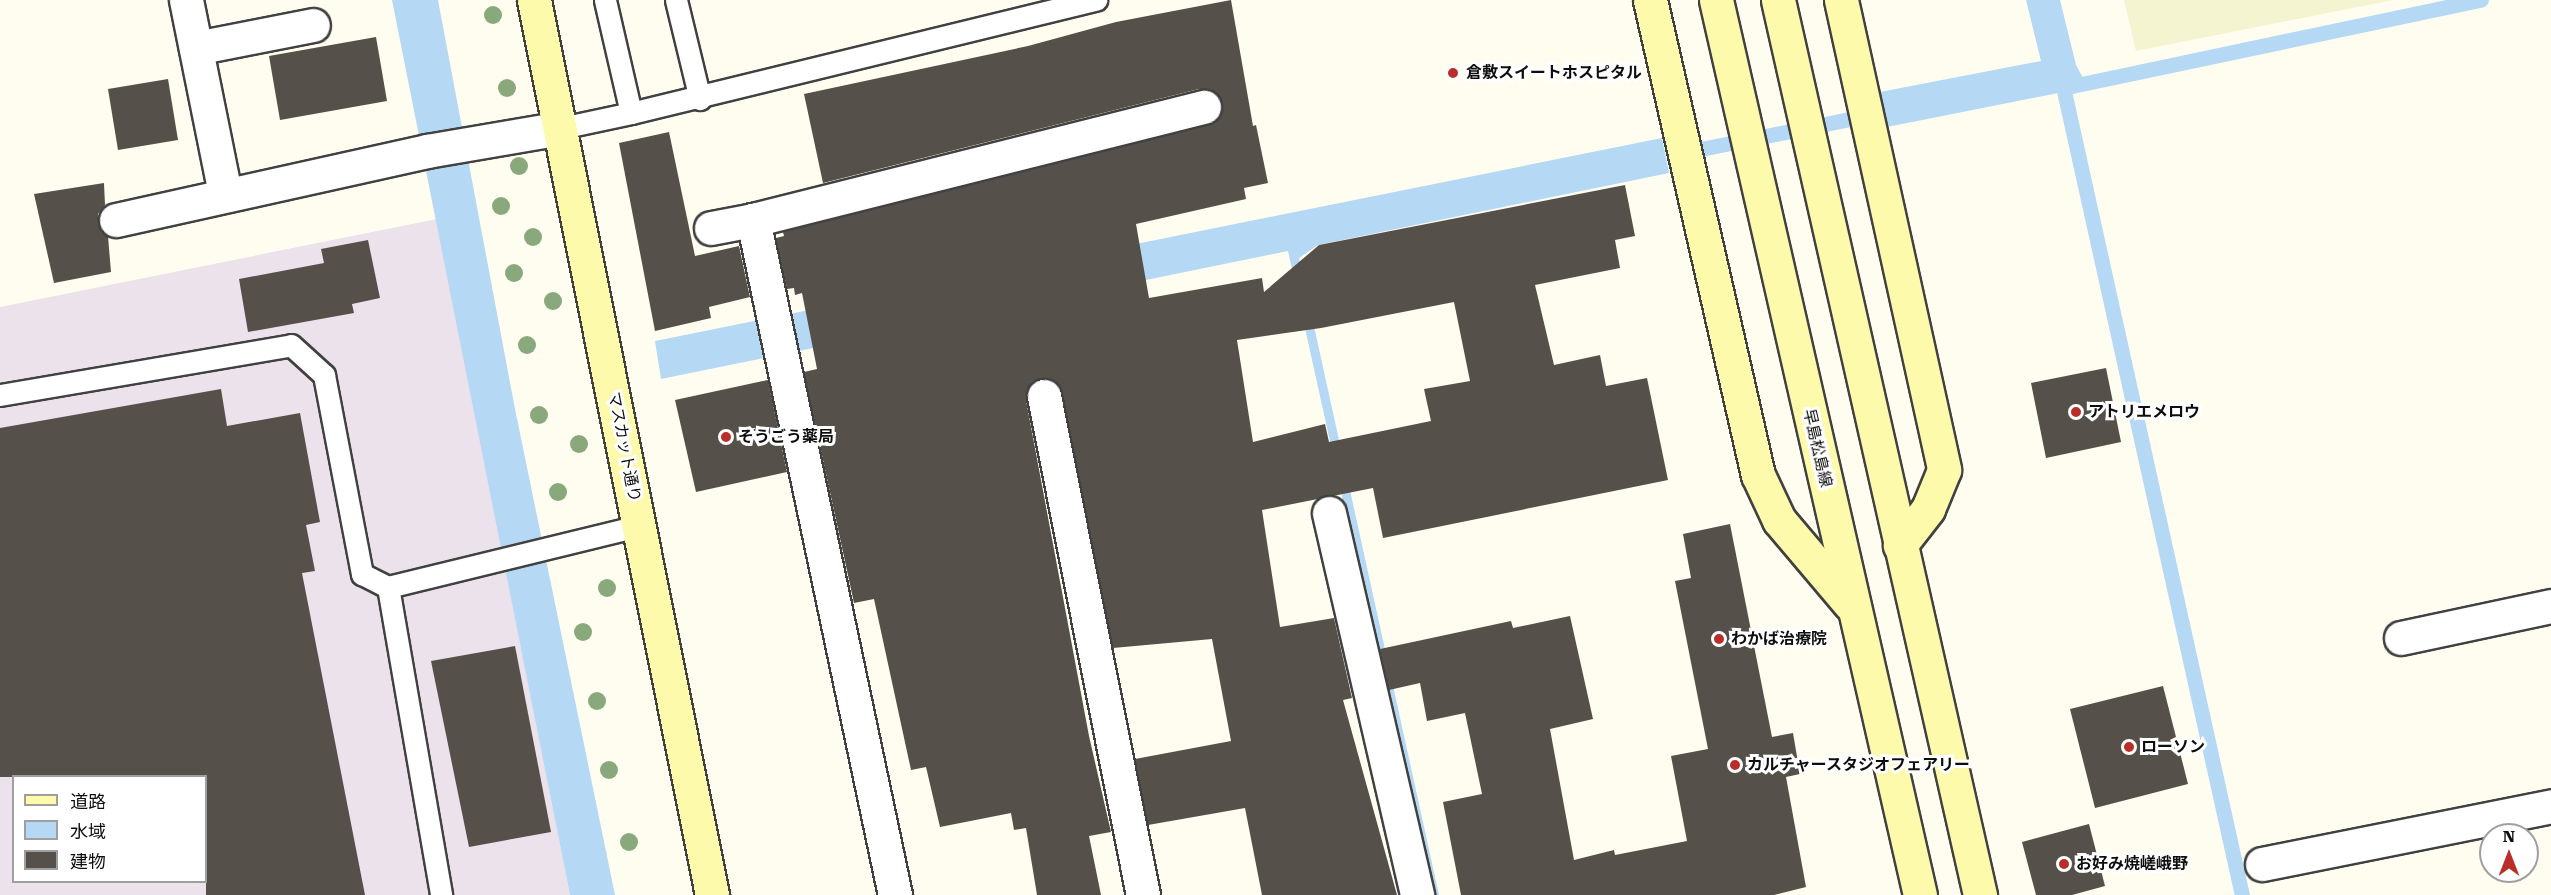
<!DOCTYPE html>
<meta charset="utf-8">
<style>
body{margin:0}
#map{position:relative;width:2551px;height:895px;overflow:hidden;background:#fffdef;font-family:"Roboto Serif","Noto Sans JP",serif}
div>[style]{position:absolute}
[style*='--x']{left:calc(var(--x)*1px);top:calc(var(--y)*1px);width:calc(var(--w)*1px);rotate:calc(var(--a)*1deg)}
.industrial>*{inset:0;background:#ece2ec}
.farmland>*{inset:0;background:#f4f4d0}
.water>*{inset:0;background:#b5d8f4}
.stream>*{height:15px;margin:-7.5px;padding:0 7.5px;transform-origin:7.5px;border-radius:7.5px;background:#b5d8f4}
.building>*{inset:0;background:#56504a}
.roads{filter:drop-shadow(2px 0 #414141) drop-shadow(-2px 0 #414141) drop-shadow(0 2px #414141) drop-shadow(0 -2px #414141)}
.lane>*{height:21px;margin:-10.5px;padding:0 10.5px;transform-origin:10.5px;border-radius:10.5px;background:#fff}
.street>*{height:33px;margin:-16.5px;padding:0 16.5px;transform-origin:16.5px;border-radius:16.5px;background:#fff}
.secondary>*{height:33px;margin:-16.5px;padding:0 16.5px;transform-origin:16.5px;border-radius:16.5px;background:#fdfaac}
.trees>*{width:18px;height:18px;margin:-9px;border-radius:50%;background:#89a97d}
.dots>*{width:16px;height:16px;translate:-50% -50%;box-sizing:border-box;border:3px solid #fff;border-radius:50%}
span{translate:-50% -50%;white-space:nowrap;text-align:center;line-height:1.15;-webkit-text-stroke:6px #fff;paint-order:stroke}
.poi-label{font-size:16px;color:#0e0e0e;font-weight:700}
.left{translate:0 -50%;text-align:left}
.street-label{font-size:16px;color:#0e0e0e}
.legend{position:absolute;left:12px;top:775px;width:195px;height:108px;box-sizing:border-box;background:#fff;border:2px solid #9f9f9f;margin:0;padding:8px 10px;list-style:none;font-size:18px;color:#0e0e0e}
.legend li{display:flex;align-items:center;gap:12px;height:30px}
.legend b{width:30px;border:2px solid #9f9f9f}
.north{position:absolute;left:2479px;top:823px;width:60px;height:60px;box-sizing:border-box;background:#fff;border:2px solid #9f9f9f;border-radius:50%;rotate:0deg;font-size:16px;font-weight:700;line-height:24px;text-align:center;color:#0e0e0e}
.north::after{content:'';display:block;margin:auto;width:21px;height:27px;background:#ba2e29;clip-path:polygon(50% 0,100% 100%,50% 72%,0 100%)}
</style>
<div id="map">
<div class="industrial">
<div style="clip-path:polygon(evenodd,437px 219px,570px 895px,0 895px,0 307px,437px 219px,14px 776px,206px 776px,206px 882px,14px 882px,14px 776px)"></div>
</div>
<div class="farmland">
<div style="clip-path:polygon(2124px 0,2393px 0,2136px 51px)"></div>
</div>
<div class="water">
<div style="clip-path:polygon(392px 0,438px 0,515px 409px,615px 895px,570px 895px)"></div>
<div style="clip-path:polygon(2026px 0,2060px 0,2076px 65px,2088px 87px,1887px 127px,1880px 92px,2041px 61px)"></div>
<div style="clip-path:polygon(1662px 138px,1669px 173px,1318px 245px,1299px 258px,1439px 895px,1430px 895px,1288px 251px,661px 379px,655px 341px)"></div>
</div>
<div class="stream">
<div style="--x:2060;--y:73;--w:842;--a:77.52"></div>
<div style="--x:2067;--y:87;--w:423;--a:-11.9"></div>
<div style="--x:1681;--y:153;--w:227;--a:-11.4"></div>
</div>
<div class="building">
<div style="clip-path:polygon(evenodd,1231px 0,1253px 126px,1256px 125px,1268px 183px,1244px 188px,1246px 199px,1136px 224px,1149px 298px,1262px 278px,1264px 292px,1319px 245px,1625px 185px,1635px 236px,1615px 240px,1620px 268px,1535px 285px,1554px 365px,1600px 355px,1606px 386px,1647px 378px,1668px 480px,1383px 538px,1373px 488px,1262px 510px,1280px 627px,1334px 618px,1352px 698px,1343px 700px,1397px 895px,1262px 895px,1245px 808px,1148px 825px,1135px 759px,1231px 741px,1212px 639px,1113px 648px,1062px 392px,1051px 379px,1032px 382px,1026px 400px,1089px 736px,1111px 832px,1089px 836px,1101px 895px,1037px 895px,1026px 828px,1014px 830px,1011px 813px,940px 827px,926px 767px,911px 770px,874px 599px,854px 603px,804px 372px,817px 369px,802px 293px,795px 295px,794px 288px,787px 289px,776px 238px,784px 236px,783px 232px,1209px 125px,1222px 113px,1222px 102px,1210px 89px,1199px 89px,823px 183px,804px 94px,1028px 46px,1116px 22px,1231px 0,1454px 302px,1470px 381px,1424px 389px,1431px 421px,1329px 442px,1325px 424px,1253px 442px,1237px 340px,1321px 328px,1454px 302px)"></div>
<div style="clip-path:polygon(376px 37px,387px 101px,280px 120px,269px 56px)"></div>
<div style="clip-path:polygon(168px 79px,178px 140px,118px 150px,108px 89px)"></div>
<div style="clip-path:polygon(669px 132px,695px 256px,739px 246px,750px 297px,709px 307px,711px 318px,655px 331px,619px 143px)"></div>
<div style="clip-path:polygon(104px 183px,105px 205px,98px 214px,98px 223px,108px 236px,111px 272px,54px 283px,34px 194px)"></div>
<div style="clip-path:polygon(368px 240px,380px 298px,352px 304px,354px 313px,248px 332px,239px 279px,324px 263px,321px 249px)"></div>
<div style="clip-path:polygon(2106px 368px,2121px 442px,2046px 458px,2031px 383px)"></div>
<div style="clip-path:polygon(768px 380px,787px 472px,696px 492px,675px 400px)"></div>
<div style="clip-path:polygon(221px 389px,227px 426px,300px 413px,320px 522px,306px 525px,315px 571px,302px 573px,365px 895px,206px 895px,206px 777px,0 777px,0 428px)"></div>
<div style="clip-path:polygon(1730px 524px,1772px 737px,1793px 733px,1800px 774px,1786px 777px,1806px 887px,1774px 895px,1461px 895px,1443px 802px,1482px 794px,1465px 713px,1427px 721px,1420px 683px,1389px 690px,1380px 649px,1511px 621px,1513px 628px,1570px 616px,1593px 719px,1550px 729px,1574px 860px,1614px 850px,1615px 855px,1687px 841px,1671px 756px,1708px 749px,1675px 581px,1691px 578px,1683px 534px)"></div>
<div style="clip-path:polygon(515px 646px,551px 832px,469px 847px,431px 661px)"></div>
<div style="clip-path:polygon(2163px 686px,2188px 784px,2095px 808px,2070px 709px)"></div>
<div style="clip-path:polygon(2089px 824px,2105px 886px,2072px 895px,2036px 895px,2022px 842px)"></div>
</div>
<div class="roads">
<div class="lane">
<div style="--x:676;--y:0;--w:102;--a:76.4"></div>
<div style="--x:631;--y:113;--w:479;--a:-13.7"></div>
<div style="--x:561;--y:128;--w:72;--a:-12.1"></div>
<div style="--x:631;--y:113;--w:116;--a:-103"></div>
<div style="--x:0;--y:395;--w:295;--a:-9.7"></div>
<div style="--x:291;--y:345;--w:45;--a:42.3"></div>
<div style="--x:324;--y:375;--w:203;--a:79.2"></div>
<div style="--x:362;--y:574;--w:29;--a:27"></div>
<div style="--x:388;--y:587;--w:258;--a:-13.7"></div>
<div style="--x:388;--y:587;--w:313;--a:80.2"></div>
</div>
<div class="street">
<div style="--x:186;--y:0;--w:198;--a:78.6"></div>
<div style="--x:196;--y:48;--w:119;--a:-11.1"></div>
<div style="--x:116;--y:220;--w:319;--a:-12.5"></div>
<div style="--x:427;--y:151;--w:136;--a:-9.7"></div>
<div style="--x:711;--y:228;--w:43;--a:-10.8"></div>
<div style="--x:1044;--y:396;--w:509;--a:78.78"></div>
<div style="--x:1329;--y:513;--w:392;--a:77"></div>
<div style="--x:2401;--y:638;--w:153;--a:-12"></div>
<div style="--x:2262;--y:864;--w:295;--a:-11.3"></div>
<div style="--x:895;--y:895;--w:690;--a:-101.88"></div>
<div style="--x:753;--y:220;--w:465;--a:-14.1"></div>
</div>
<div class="secondary">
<div style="--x:534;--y:0;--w:913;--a:78.75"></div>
<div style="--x:1650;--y:0;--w:487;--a:77.2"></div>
<div style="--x:1758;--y:475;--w:50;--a:65"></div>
<div style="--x:1779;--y:520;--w:110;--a:49.8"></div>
<div style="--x:1716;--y:0;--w:918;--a:77.16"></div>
<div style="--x:1778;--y:0;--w:918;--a:77.28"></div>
<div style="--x:1841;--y:0;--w:481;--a:77.6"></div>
<div style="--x:1944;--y:470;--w:42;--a:112.3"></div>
<div style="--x:1928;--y:509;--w:46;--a:127.9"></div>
</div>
</div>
<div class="trees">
<div style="left:493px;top:15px"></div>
<div style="left:507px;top:88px"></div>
<div style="left:519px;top:166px"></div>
<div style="left:501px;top:206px"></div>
<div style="left:533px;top:237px"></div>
<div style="left:514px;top:273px"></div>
<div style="left:553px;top:301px"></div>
<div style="left:527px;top:345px"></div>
<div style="left:539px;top:415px"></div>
<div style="left:579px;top:444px"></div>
<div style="left:558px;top:492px"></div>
<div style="left:607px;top:588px"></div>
<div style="left:583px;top:632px"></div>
<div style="left:597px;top:701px"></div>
<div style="left:609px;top:770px"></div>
<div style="left:629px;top:842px"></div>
</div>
<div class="dots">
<div style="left:1453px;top:73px;background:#ba2e29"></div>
<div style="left:2076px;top:412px;background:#ba2e29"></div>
<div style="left:726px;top:437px;background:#ba2e29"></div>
<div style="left:1719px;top:639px;background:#ba2e29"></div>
<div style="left:2129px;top:747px;background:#ba2e29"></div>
<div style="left:1735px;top:765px;background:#ba2e29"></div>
<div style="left:2064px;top:864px;background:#ba2e29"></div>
</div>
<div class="poi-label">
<span class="left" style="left:1466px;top:73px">倉敷スイートホスピタル</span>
<span class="left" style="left:2088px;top:412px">アトリエメロウ</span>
<span class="left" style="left:738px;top:437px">そうごう薬局</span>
<span class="left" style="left:1731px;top:639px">わかば治療院</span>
<span class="left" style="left:2141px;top:747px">ローソン</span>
<span class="left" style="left:1747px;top:765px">カルチャースタジオフェアリー</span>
<span class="left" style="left:2076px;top:864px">お好み焼嵯峨野</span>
</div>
<div class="street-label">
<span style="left:624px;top:447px;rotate:79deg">マスカット通り</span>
<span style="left:1817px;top:448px;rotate:77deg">早島松島線</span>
</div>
<ul class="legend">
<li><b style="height:8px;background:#fdfaac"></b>道路</li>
<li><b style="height:16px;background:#b5d8f4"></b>水域</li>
<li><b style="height:16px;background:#56504a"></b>建物</li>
</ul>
<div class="north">N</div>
</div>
